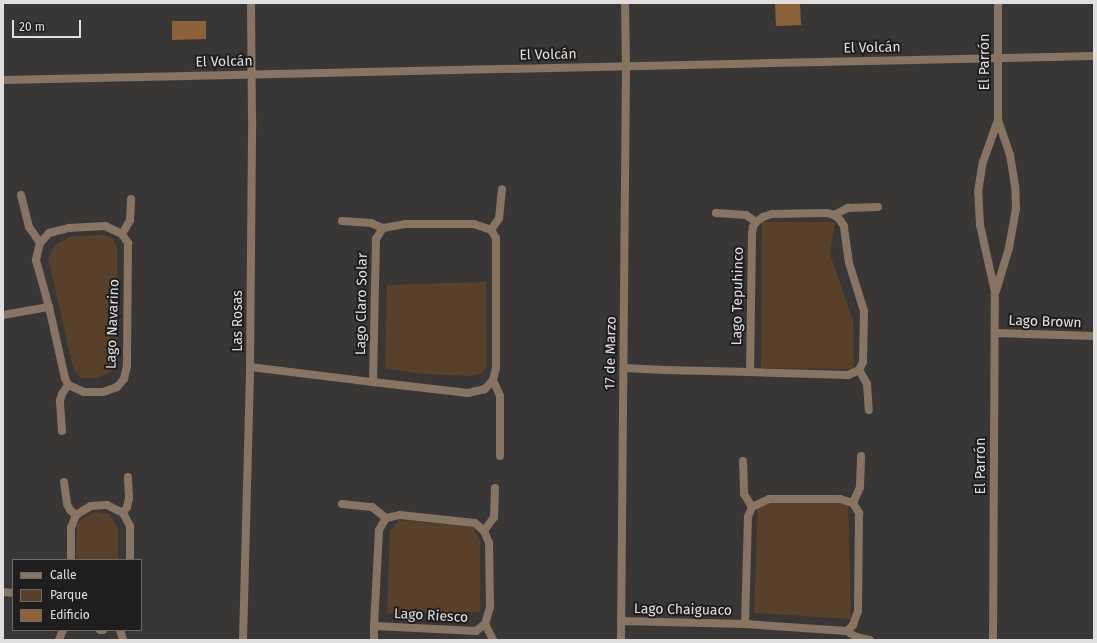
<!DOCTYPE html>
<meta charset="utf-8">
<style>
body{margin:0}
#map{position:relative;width:1097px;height:643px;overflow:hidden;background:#383735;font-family:"Fira Sans",sans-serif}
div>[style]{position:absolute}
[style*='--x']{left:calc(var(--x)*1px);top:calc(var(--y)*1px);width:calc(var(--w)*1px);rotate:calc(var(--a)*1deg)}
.green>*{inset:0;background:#58402a}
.building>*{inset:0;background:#8c6339}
.minor>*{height:8px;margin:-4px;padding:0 4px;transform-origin:4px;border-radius:4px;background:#877463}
.tertiary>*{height:8px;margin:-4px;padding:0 4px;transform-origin:4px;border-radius:4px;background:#877463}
span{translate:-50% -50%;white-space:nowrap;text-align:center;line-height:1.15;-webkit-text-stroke:4px #1f1e1d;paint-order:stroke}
.street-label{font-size:14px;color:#e0dfde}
.frame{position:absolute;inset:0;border:4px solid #e0dfde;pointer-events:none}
.legend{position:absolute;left:12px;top:559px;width:130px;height:72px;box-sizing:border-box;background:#1f1e1d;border:1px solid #6c6b6a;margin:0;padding:5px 7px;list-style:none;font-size:12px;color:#e0dfde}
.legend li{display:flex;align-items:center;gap:8px;height:20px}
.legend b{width:20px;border:1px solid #6c6b6a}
.scale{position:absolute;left:12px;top:20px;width:69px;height:18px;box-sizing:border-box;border:2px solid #e0dfde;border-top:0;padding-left:5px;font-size:12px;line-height:14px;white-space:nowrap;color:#e0dfde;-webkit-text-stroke:3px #1f1e1d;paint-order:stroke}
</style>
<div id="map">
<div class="green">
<div style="clip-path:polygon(762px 222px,835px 222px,830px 254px,853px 321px,854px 369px,761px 368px)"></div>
<div style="clip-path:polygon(105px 235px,113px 239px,117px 248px,118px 359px,114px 370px,97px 378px,81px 378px,74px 371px,48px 258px,55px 245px,72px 236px)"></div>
<div style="clip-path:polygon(486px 282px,487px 366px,482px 373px,470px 376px,421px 374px,385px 368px,387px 285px)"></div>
<div style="clip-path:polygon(758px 500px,848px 503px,851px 619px,754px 613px)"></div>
<div style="clip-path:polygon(96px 512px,109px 514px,118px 528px,118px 560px,76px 560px,77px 525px,84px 517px)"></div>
<div style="clip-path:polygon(399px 520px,473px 527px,480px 541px,480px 612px,387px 613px,390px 531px)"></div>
</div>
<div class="building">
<div style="clip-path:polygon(775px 3px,800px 3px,801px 25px,776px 26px)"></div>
<div style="clip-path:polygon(172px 21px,206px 21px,206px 39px,172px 40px)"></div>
</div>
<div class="minor">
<div style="--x:21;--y:195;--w:33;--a:76"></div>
<div style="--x:29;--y:227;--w:19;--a:55"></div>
<div style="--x:716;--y:213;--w:30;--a:4"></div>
<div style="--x:746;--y:215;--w:12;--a:35"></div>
<div style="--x:834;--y:215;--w:16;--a:-27"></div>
<div style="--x:848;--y:208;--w:30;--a:-2"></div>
<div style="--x:342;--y:221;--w:29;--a:4"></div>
<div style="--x:371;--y:223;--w:13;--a:23"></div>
<div style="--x:405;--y:224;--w:69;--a:0"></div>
<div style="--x:474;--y:224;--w:18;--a:19"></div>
<div style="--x:491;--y:230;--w:9;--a:58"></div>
<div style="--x:496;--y:238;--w:130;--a:90"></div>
<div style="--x:496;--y:368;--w:12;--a:104"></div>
<div style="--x:493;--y:380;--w:12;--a:132"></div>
<div style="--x:485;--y:389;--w:17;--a:167"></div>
<div style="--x:468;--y:393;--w:96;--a:-173.4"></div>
<div style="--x:373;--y:382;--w:143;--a:-88.8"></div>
<div style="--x:376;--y:239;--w:13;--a:-58"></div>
<div style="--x:383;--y:228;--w:22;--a:-10"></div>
<div style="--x:105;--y:226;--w:19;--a:25"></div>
<div style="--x:122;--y:234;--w:11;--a:56"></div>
<div style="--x:128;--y:243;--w:123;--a:90.5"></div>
<div style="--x:127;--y:366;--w:13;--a:103"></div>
<div style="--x:124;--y:379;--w:11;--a:131"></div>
<div style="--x:117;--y:387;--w:15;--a:160"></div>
<div style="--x:103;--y:392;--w:19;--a:180"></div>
<div style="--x:84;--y:392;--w:17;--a:-156"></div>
<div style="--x:68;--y:385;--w:8;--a:-113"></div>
<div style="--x:65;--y:378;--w:73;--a:-102.7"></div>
<div style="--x:49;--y:307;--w:49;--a:-105.5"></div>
<div style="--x:36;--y:260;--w:17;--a:-77"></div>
<div style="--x:40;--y:243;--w:13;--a:-48"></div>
<div style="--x:49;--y:233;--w:21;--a:-14"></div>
<div style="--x:69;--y:228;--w:36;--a:-3"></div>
<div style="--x:491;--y:230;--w:14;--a:-56"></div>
<div style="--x:499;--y:218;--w:29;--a:-84"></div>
<div style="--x:122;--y:234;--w:16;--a:-60"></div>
<div style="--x:130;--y:220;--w:21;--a:-87"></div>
<div style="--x:996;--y:291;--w:45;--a:-73.2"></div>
<div style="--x:1009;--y:248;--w:40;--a:-80"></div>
<div style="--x:1016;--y:209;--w:23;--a:-92"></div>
<div style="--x:1015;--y:186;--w:31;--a:-99"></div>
<div style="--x:1010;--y:155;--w:37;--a:-109"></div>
<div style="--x:3;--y:315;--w:47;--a:-9.9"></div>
<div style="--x:995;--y:333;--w:99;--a:1.7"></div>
<div style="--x:250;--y:367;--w:124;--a:7"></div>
<div style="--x:624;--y:368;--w:42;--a:2.7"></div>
<div style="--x:666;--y:370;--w:84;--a:1.4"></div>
<div style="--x:750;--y:372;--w:98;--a:1.8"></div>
<div style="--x:848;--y:375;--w:12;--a:-24"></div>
<div style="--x:859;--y:370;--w:9;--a:-63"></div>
<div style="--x:863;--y:362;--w:51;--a:-88.9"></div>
<div style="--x:864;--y:311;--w:50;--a:-107.4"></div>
<div style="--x:849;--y:263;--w:37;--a:-98"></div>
<div style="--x:844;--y:226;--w:7;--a:-124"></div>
<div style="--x:840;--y:220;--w:8;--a:-140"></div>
<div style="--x:834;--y:215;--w:7;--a:-164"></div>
<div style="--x:827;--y:213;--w:55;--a:179"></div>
<div style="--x:772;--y:214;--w:9;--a:162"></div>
<div style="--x:763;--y:217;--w:9;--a:144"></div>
<div style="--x:756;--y:222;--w:6;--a:121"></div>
<div style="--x:753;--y:227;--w:6;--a:99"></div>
<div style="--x:752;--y:233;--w:139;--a:90.8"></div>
<div style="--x:859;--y:370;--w:16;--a:60"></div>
<div style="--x:867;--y:384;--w:26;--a:86"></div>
<div style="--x:493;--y:380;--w:17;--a:66"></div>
<div style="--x:500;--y:396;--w:60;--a:90"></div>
<div style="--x:62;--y:431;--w:30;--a:-94"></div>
<div style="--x:60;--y:401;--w:7;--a:-74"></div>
<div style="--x:62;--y:394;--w:11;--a:-56"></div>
<div style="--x:743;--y:461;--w:33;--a:88"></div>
<div style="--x:744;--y:494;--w:15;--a:58"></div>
<div style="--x:64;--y:482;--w:22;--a:82"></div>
<div style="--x:67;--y:504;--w:7;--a:63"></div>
<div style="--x:70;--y:510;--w:8;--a:40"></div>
<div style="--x:853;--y:503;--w:17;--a:-66"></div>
<div style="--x:860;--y:487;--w:31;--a:-88"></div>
<div style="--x:342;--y:504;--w:30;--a:6"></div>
<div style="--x:372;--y:507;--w:18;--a:38"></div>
<div style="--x:123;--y:513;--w:7;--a:-56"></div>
<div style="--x:127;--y:507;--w:9;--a:-77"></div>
<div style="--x:129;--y:498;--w:21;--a:-93"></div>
<div style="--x:484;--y:531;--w:17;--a:-54"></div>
<div style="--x:494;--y:517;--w:29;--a:-88"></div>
<div style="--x:71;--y:560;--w:32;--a:-90"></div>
<div style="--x:71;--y:528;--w:14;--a:-69"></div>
<div style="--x:76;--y:515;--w:17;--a:-31"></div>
<div style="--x:91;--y:506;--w:16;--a:-4"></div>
<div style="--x:107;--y:505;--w:18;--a:27"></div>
<div style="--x:123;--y:513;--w:15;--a:62"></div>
<div style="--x:130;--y:526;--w:34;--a:90"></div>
<div style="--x:3;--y:592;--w:10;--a:6"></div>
<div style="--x:621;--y:621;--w:124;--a:1.4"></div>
<div style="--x:745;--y:624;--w:102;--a:3.9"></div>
<div style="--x:847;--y:631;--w:11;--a:34"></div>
<div style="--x:856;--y:637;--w:14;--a:12"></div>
<div style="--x:485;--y:624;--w:18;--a:63"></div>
<div style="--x:745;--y:624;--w:107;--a:-88.4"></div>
<div style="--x:748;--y:517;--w:11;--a:-68"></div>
<div style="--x:752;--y:507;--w:19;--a:-25"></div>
<div style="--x:769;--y:499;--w:71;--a:0"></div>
<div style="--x:840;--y:499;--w:14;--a:17"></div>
<div style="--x:853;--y:503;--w:12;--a:59"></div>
<div style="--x:859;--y:513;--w:98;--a:90.6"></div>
<div style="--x:858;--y:611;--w:15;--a:110"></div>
<div style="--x:853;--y:625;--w:8;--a:135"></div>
<div style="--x:100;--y:630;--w:3;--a:0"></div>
<div style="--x:120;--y:630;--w:10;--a:73"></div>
<div style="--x:59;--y:640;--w:11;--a:-68"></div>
<div style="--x:243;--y:640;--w:273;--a:-88.5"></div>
<div style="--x:250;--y:367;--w:248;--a:-89.5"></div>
<div style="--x:252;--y:119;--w:116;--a:-90.5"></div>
<div style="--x:374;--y:640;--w:14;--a:-90"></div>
<div style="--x:374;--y:626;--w:96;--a:-87"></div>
<div style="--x:379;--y:530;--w:14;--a:-60"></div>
<div style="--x:386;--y:518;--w:14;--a:-12"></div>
<div style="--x:400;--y:515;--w:75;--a:6.1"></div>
<div style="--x:475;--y:523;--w:12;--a:42"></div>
<div style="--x:484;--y:531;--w:13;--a:67"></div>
<div style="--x:489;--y:543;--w:64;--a:89.1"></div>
<div style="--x:490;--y:607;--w:18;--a:106"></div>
<div style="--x:485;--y:624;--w:11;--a:142"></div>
<div style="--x:476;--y:631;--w:102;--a:-177.2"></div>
<div style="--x:621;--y:640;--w:574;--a:-89.5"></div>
<div style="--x:626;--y:66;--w:63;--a:-90.9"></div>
<div style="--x:993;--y:640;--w:348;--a:-89.7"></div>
<div style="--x:995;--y:292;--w:69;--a:-102.6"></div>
<div style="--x:980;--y:225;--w:33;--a:-93"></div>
<div style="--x:978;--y:192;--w:30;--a:-81"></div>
<div style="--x:983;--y:162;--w:45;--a:-70.3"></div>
<div style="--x:998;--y:120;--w:117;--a:-90"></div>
</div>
<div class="tertiary">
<div style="--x:3;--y:80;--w:1091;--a:-1.26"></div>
</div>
<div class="street-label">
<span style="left:872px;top:48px;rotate:-1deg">El Volcán</span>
<span style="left:548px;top:55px;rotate:-1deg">El Volcán</span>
<span style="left:224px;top:62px;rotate:-1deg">El Volcán</span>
<span style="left:985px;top:62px;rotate:-90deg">El Parrón</span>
<span style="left:738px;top:296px;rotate:-89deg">Lago Tepuhinco</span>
<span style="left:362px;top:304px;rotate:-89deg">Lago Claro Solar</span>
<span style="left:238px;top:321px;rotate:-90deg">Las Rosas</span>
<span style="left:1045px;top:322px;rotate:2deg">Lago Brown</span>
<span style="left:113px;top:324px;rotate:-88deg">Lago Navarino</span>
<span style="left:611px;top:353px;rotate:-89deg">17 de Marzo</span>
<span style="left:981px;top:466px;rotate:-90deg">El Parrón</span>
<span style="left:683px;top:610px;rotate:1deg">Lago Chaiguaco</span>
<span style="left:431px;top:616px;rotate:3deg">Lago Riesco</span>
</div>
<div class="frame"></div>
<ul class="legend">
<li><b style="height:5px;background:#877463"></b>Calle</li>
<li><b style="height:11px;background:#58402a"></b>Parque</li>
<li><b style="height:11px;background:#8c6339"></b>Edificio</li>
</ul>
<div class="scale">20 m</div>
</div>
